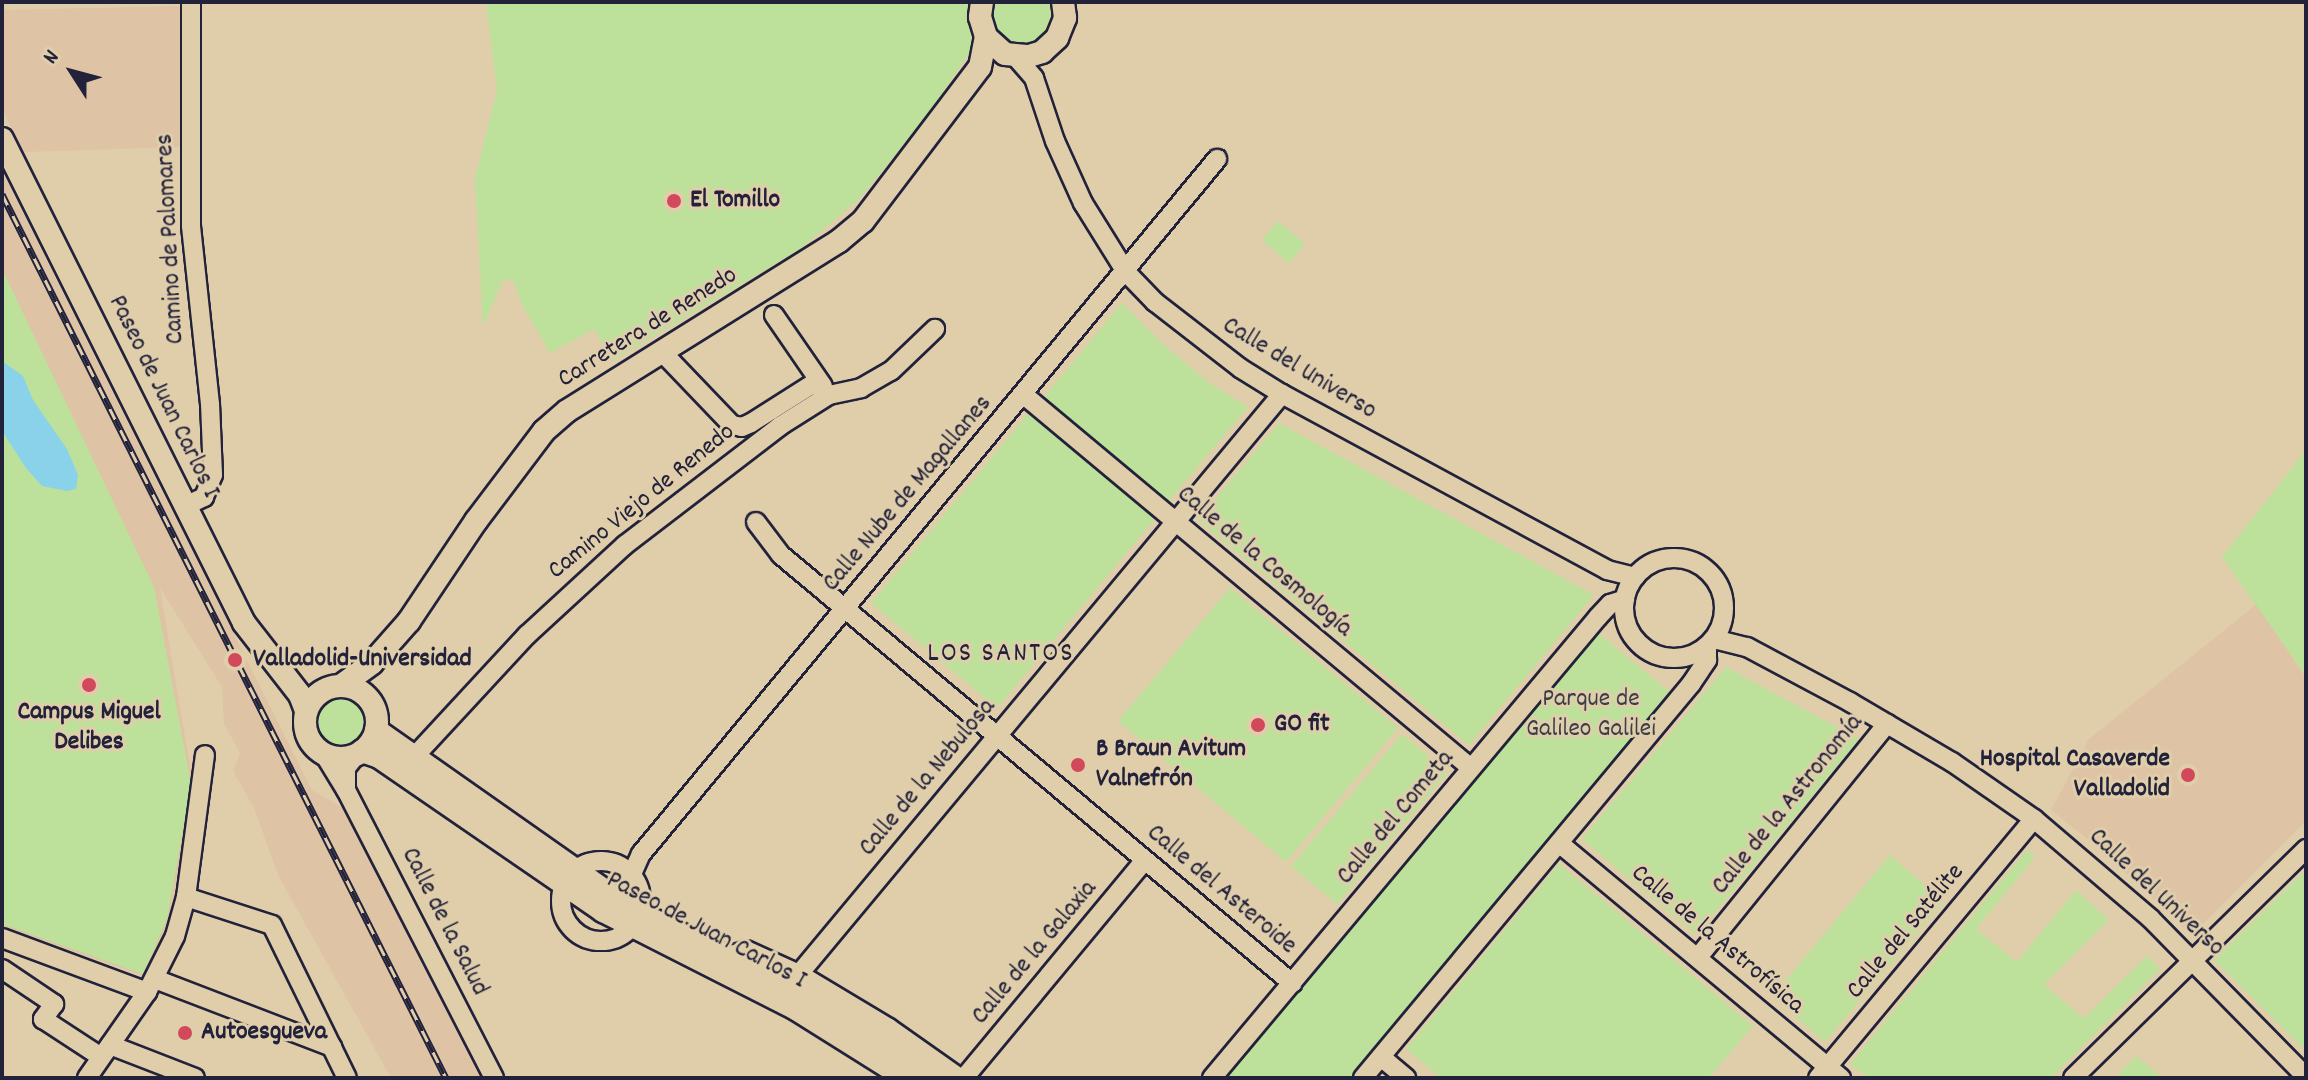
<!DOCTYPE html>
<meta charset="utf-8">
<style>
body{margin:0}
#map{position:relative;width:2308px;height:1080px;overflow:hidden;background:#e0ceab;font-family:Dekko,sans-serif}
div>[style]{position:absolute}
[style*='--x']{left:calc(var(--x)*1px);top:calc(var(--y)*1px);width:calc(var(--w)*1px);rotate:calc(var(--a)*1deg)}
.built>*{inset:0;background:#dec3a4}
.green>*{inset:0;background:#bde19b}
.round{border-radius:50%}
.water>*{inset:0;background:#89d2ea}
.roads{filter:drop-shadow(2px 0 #22223b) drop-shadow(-2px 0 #22223b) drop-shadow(0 2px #22223b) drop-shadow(0 -2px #22223b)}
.minor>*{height:18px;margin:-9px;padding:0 9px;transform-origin:9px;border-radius:9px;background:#e0ceab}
.minor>.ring{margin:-9px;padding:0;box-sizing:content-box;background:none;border:18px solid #e0ceab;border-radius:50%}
.major>*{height:22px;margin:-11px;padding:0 11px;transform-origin:11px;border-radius:11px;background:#e0ceab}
.major>.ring{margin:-11px;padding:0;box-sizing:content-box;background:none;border:22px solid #e0ceab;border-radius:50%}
.rail>*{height:7px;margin-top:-3.5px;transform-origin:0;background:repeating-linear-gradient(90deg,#e0ceab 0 12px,#22223b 0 24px);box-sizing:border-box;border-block:2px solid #22223b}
.dots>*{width:22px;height:22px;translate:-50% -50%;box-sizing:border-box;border:4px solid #e0ceab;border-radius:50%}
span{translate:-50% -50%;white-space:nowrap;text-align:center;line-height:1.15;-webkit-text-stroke:6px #e0ceab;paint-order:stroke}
.poi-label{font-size:26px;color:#22223b;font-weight:700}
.left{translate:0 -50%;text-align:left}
.right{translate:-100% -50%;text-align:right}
.street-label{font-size:26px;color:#22223b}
.park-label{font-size:26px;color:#393f49}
.neighbourhood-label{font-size:28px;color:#22223b;letter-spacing:2px}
.frame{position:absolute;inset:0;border:4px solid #22223b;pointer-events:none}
.north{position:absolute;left:32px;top:32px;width:80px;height:80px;-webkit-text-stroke:6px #e0ceab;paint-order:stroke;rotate:306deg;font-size:22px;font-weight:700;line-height:32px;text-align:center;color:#22223b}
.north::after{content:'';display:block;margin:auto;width:28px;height:36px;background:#22223b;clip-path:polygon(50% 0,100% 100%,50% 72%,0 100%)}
</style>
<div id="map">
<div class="built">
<div style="clip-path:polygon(185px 6px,182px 147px,24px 152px,2px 109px,2px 10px)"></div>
<div style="clip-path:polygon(2px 172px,312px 790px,343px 808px,482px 1078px,391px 1078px,278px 875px,254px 808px,233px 771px,240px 753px,224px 724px,222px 687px,160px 588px,193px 784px,169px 919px,144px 976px,2px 926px)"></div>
<div style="clip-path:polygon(2257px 604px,2306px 678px,2306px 821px,2192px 935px,2099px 848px,2051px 810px,2089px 739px)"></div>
</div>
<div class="green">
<div style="clip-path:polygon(486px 2px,969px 2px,968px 18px,974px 46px,931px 110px,860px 198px,800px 249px,612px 361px,594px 329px,550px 353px,522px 305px,513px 280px,503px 280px,483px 327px,475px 178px,497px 90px)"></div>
<div style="clip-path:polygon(992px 2px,1054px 2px,1057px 16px,1049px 36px,1030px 48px,1008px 45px,993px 29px)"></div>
<div style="clip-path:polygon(1278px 221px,1305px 244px,1289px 263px,1262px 240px)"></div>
<div style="clip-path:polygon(2px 269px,154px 587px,191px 784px,167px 919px,143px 974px,2px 924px)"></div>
<div style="clip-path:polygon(1122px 303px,1164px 345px,1207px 381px,1248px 407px,1167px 503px,1043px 398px)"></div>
<div style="clip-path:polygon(1032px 409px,1158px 515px,997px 708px,871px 603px)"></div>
<div style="clip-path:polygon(1279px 423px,1594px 595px,1469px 745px,1198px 520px)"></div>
<div style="clip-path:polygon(2306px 450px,2306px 676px,2222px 557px)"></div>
<div style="clip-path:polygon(1230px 588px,1398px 728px,1286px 862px,1118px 721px)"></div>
<div style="clip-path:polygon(1596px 631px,1673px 695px,1353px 1078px,1223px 1078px)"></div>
<div style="clip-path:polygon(1726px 667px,1859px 739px,1696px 935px,1582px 839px)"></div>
<div class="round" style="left:313px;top:697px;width:52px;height:52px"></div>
<div style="clip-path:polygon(1402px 734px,1448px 772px,1337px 904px,1291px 866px)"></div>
<div style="clip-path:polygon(2027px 850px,2035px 857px,1976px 929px,2017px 962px,2076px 890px,2109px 920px,2044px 985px,2084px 1018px,2147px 956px,2160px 969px,2051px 1078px,1868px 1078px,1850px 1064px)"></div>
<div style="clip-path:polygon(1890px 855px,1944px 901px,1825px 1042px,1772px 997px)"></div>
<div style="clip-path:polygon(1559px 864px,1753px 1026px,1709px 1078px,1545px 1078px,1540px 1075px,1537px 1078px,1441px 1078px,1406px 1049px)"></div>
<div style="clip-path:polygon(2306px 870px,2306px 1051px,2214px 960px)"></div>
<div style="clip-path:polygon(2136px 1056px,2163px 1078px,2115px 1078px)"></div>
</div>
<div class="water">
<div style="clip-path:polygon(2px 361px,23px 376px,33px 400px,67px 449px,78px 475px,76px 489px,67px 491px,42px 486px,26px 468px,2px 431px)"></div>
</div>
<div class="roads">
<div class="minor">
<div style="--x:1015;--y:56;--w:29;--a:49"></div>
<div style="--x:1034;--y:78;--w:66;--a:71.6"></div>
<div style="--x:1055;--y:141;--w:68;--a:65.7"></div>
<div style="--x:1083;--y:203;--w:81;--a:58.1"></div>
<div style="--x:1126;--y:272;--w:42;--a:46"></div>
<div style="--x:1155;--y:302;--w:108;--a:37.8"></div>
<div style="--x:1240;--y:368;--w:49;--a:31.8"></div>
<div style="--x:1282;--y:394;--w:370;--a:28.4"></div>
<div style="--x:1607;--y:570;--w:29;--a:14"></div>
<div style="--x:774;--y:315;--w:86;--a:55.4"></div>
<div style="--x:662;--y:352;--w:101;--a:46.2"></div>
<div style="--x:732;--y:425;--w:10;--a:11"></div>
<div style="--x:742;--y:427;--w:10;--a:-24"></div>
<div style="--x:751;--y:423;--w:75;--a:-32.4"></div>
<div style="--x:814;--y:383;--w:19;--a:39"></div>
<div style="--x:1024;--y:395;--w:582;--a:39.84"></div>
<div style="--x:185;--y:506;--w:21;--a:-25"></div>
<div style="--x:204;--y:497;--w:24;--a:-68"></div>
<div style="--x:213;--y:475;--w:71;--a:-92.4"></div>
<div style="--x:210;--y:404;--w:179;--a:-96.1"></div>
<div style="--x:191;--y:226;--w:224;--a:-90"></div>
<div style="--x:756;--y:522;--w:41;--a:52.9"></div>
<div style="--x:781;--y:555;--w:667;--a:39.95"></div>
<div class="ring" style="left:1624px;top:558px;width:82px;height:82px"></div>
<div style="--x:1714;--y:639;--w:34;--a:14"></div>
<div style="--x:1747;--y:647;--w:117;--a:28.1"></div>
<div style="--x:1850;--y:702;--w:118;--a:30.5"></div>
<div style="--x:1952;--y:762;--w:100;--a:34.8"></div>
<div style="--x:2034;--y:819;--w:153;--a:40.5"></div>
<div style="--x:2150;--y:918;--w:223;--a:45.5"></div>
<div style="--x:324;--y:754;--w:42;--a:58.6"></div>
<div style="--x:346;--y:790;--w:324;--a:62.8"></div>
<div style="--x:413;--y:758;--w:168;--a:-47.2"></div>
<div style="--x:527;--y:635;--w:133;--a:-42.6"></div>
<div style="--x:625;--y:545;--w:195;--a:-37.5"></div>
<div style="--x:780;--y:426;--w:58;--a:-32.3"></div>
<div style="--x:829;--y:395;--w:33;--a:-12"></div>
<div style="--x:861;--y:388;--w:34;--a:-30"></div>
<div style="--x:891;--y:371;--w:61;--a:-43.7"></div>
<div style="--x:346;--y:790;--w:22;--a:-90"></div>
<div style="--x:346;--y:768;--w:18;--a:-52"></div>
<div style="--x:1559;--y:843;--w:367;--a:39.8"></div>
<div class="ring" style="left:561px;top:861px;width:62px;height:62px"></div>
<div style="--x:632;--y:874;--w:22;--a:-66"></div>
<div style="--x:641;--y:854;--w:903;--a:-50.35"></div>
<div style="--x:186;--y:897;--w:90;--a:18"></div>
<div style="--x:272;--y:925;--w:170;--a:63.9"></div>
<div style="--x:2;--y:938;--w:155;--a:20.4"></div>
<div style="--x:1699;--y:956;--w:299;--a:-51"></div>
<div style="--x:725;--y:957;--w:22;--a:-18"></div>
<div style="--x:746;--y:950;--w:58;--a:24.4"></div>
<div style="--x:799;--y:974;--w:105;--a:31"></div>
<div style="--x:889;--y:1028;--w:87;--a:35.2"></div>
<div style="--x:2;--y:969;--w:63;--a:33.9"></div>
<div style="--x:54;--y:1004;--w:19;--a:126"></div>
<div style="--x:43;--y:1019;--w:69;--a:33.2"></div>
<div style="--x:799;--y:974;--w:755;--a:-50.21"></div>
<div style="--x:155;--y:979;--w:190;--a:21"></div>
<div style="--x:110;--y:1045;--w:91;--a:21.2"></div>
<div style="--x:1381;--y:1057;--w:33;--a:40"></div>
<div style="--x:87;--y:1078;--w:105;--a:-55.1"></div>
<div style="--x:147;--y:992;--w:63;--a:-63.4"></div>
<div style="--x:175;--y:936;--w:41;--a:-74.2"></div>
<div style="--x:186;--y:897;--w:143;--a:-82.4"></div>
<div style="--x:964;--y:1078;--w:283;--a:-50.3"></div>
<div style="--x:1212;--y:1078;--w:601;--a:-50.06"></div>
<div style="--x:1598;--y:617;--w:18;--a:-47"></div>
<div style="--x:1610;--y:604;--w:16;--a:-18"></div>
<div style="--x:1363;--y:1078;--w:513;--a:-50.22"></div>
<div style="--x:1691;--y:684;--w:29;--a:-56"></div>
<div style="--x:1707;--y:660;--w:14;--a:-90"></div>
<div style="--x:1818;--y:1078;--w:337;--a:-50.2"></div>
<div style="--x:2073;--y:1078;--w:327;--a:-44.5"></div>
</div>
<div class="major">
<div style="--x:982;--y:2;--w:15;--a:98"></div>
<div style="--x:980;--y:17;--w:21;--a:73"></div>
<div style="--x:986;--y:37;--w:25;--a:42"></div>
<div style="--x:1005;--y:54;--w:24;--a:5"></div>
<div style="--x:1029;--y:56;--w:14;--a:-17"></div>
<div style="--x:1042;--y:52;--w:21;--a:-43"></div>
<div style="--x:1057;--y:38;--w:22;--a:-68"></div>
<div style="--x:1065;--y:18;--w:16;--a:-97"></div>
<div style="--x:2;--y:139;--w:541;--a:63.43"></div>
<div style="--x:244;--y:623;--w:91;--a:52.1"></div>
<div style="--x:300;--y:695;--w:17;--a:69"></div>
<div style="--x:342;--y:685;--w:37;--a:-36"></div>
<div style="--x:372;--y:663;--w:56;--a:-48.6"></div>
<div style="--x:409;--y:621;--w:120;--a:-56.2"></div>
<div style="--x:476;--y:521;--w:113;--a:-52.9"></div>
<div style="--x:544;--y:431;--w:30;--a:-41"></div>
<div style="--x:567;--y:411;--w:321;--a:-32"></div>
<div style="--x:839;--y:241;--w:31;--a:-40"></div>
<div style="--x:863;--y:221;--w:193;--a:-52.8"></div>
<div style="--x:980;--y:67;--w:31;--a:-79"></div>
<div class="ring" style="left:305px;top:686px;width:50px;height:50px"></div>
<div style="--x:376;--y:730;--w:308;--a:35.1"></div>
<div style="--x:628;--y:907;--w:237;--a:27.1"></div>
<div style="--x:839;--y:1015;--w:113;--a:33.8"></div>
<div style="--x:362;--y:751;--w:18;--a:19"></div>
<div style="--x:379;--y:757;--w:272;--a:34.5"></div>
<div style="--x:603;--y:911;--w:216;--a:26.9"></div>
<div style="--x:796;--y:1009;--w:130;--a:32.1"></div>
</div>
</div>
<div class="rail">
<div style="--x:2;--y:194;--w:989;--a:63.33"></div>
</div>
<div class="dots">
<div style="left:674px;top:201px;background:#d1495b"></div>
<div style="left:235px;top:660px;background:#d1495b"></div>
<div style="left:89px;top:685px;background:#d1495b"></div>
<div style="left:1258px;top:725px;background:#d1495b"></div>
<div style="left:1078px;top:765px;background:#d1495b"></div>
<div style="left:2188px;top:775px;background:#d1495b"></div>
<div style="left:185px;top:1033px;background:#d1495b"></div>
</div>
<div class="poi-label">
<span class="left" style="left:690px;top:201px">El Tomillo</span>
<span class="left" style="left:253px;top:660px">Valladolid-Universidad</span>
<span style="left:89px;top:728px">Campus Miguel<br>Delibes</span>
<span class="left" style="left:1274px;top:725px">GO fit</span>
<span class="left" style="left:1096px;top:765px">B Braun Avitum<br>Valnefrón</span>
<span class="right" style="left:2170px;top:775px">Hospital Casaverde<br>Valladolid</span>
<span class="left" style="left:201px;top:1033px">Autoesgueva</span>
</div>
<div class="street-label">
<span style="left:171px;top:239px;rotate:-93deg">Camino de Palomares</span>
<span style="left:648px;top:328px;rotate:-32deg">Carretera de Renedo</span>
<span style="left:1299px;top:369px;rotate:31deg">Calle del Universo</span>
<span style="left:163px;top:397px;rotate:64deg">Paseo de Juan Carlos I</span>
<span style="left:908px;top:494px;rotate:-50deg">Calle Nube de Magallanes</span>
<span style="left:642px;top:502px;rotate:-39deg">Camino Viejo de Renedo</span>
<span style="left:1264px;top:562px;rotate:40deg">Calle de la Cosmología</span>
<span style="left:928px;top:778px;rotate:-50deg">Calle de la Nebulosa</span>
<span style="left:1788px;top:805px;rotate:-51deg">Calle de la Astronomía</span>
<span style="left:1396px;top:818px;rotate:-50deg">Calle del Cometa</span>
<span style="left:1221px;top:890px;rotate:40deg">Calle del Asteroide</span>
<span style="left:2156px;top:893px;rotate:43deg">Calle del Universo</span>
<span style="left:444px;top:922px;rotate:63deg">Calle de la Salud</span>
<span style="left:706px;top:931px;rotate:28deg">Paseo de Juan Carlos I</span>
<span style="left:1906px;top:932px;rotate:-50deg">Calle del Satélite</span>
<span style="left:1717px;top:940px;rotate:40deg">Calle de la Astrofísica</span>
<span style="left:1035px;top:953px;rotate:-50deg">Calle de la Galaxia</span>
</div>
<div class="park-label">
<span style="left:1591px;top:715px">Parque de<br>Galileo Galilei</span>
</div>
<div class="neighbourhood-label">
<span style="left:1001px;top:655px">LOS SANTOS</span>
</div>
<div class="frame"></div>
<div class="north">N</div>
</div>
